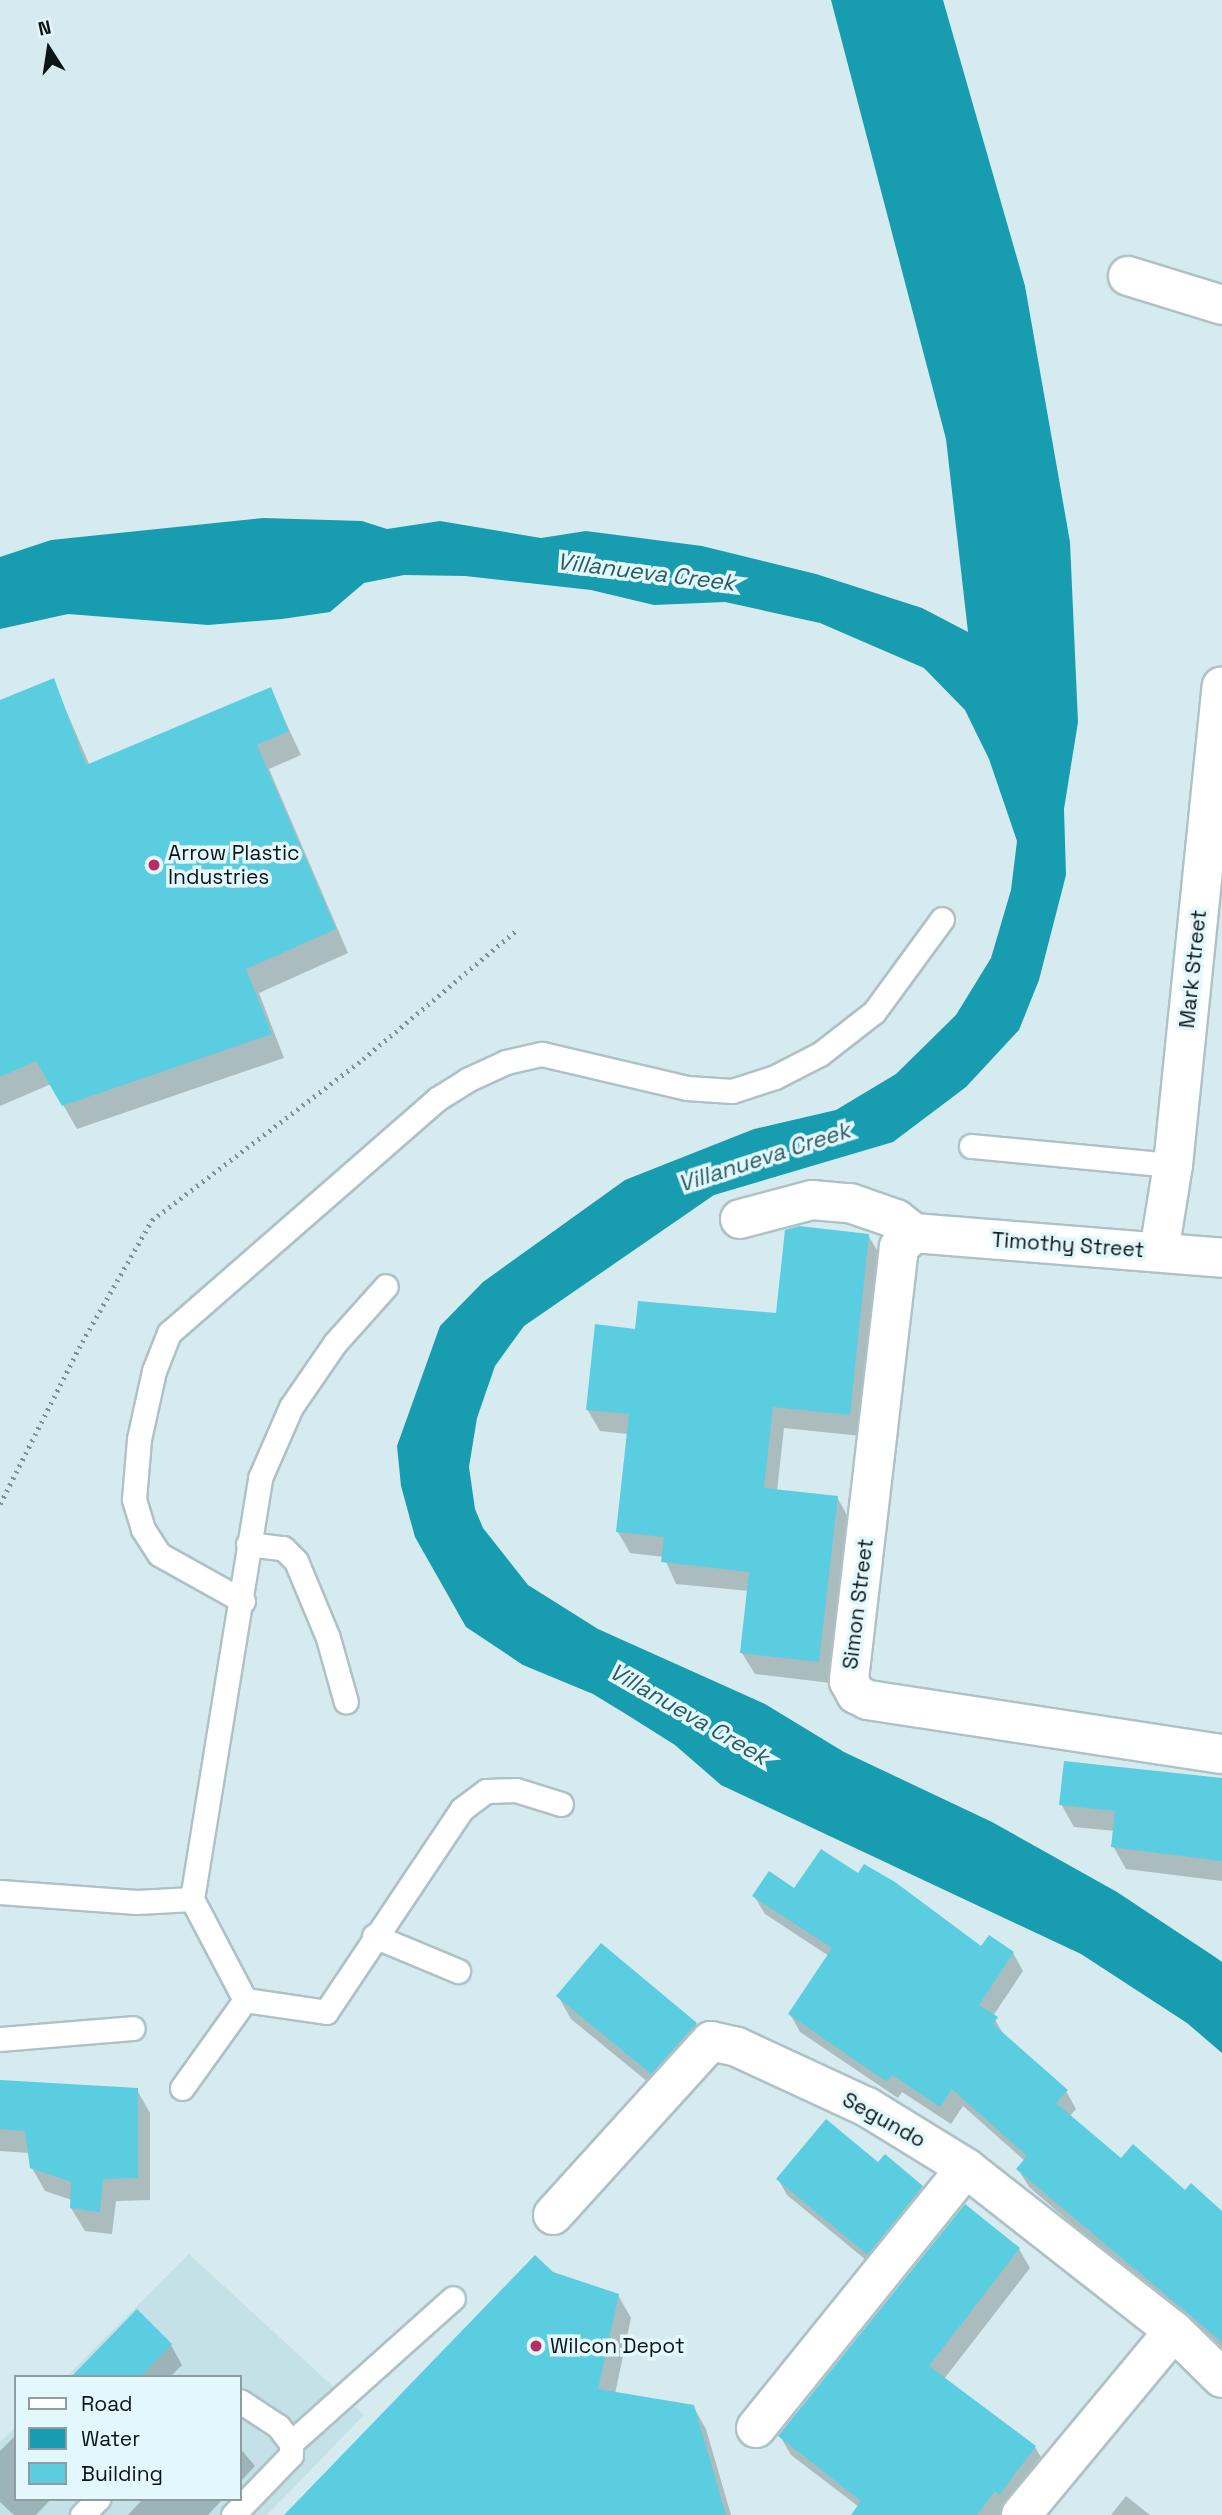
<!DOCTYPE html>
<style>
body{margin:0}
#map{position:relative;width:1222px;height:2515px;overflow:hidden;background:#d6ebef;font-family:"Space Grotesk",sans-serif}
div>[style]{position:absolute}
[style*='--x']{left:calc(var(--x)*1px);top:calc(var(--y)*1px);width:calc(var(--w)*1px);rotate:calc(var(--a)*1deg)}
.built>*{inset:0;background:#c3e1e7}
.water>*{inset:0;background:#189cb0}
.shadow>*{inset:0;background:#0003}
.building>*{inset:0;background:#5bcde1}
.path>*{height:4.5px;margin-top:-2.25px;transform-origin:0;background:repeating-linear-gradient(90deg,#819093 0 2px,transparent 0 7px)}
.roads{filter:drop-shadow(2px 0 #aec2c6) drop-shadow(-2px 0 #aec2c6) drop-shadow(0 2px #aec2c6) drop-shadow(0 -2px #aec2c6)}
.lane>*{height:23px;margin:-11.5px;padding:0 11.5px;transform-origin:11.5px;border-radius:11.5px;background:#fff}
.street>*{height:38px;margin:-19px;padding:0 19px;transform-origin:19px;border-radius:19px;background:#fff}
.dots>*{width:19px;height:19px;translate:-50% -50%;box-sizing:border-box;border:4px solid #e3f8fc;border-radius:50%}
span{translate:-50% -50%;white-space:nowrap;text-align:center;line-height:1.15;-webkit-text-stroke:7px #e3f8fc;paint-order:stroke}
.poi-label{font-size:21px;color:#0d1415}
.left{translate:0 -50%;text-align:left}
.street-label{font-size:21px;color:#0d1415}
.water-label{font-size:23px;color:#2a5b63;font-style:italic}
.legend{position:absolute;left:14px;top:2375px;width:228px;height:126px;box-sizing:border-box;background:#e3f8fc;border:2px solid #8d9da0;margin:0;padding:9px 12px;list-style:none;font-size:21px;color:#0d1415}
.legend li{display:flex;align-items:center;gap:14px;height:35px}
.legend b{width:35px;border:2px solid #8d9da0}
.north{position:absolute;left:14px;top:14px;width:70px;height:70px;-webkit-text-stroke:5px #e3f8fc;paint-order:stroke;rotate:348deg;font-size:19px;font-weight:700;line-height:28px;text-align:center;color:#0d1415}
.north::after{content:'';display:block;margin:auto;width:24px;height:32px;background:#0d1415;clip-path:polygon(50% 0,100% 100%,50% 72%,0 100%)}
</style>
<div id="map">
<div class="built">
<div style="clip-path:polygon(189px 2254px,364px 2415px,267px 2515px,0 2515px,0 2442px,16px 2427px,16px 2499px,240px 2499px,240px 2377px,66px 2377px)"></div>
</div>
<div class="water">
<div style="clip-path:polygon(831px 0,943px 0,1025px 286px,1070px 542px,1078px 722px,1064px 809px,1066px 875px,1039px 980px,1019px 1030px,966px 1087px,893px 1142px,714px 1195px,524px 1326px,495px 1366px,477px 1418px,469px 1467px,475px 1509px,483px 1528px,528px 1585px,598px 1629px,765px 1704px,844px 1752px,992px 1822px,1117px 1892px,1215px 1957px,1222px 1962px,1222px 2053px,1187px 2023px,1081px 1954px,721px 1785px,675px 1745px,629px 1716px,593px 1694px,523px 1665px,466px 1627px,415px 1537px,401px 1486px,397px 1446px,440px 1326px,483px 1282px,625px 1180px,754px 1129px,836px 1110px,896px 1074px,956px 1015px,991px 958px,1011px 890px,1017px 841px,989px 759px,965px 710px,924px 668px,820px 623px,725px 602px,654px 605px,591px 590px,465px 576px,404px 575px,364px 583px,330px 612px,282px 619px,208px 625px,68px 614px,0 629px,0 557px,51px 540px,263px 518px,362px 521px,387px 529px,440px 521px,541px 538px,586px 531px,702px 546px,816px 574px,922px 608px,968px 632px,946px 439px)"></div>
</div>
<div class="shadow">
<div style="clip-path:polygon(53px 680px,90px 766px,270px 689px,301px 755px,269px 769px,348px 953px,259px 993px,284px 1058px,77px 1129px,51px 1084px,0 1106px,0 702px)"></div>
<div style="clip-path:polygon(868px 1235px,881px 1257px,861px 1436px,784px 1428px,777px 1491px,837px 1497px,849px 1519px,831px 1683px,755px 1674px,742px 1653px,749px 1591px,676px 1584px,664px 1557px,630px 1553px,618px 1532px,628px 1434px,600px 1431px,587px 1409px,637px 1331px,778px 1315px)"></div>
<div style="clip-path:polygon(1222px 1780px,1222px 1881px,1126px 1869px,1113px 1846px,1115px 1831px,1074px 1827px,1061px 1804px)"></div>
<div style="clip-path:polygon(795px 1891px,982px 1949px,1013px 1953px,1023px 1971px,993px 2016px,1005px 2037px,1066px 2091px,1076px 2109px,1069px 2117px,1121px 2160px,1222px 2214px,1222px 2352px,1029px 2187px,1018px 2169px,1025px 2161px,963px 2106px,951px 2124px,902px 2092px,898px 2098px,800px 2032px,790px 2014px,829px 1956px,765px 1914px,754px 1896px)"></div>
<div style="clip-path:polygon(601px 1946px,696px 2024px,709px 2047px,665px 2096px,571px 2019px,558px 1996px)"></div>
<div style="clip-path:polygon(0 2082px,137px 2090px,150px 2113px,150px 2200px,116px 2201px,112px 2234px,85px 2231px,71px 2208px,72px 2200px,45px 2191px,32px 2168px,30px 2153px,0 2151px)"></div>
<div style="clip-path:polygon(878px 2165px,922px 2188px,930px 2203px,877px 2269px,787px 2195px,778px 2179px)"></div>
<div style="clip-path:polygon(1019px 2249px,1030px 2268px,944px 2379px,1035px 2447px,1046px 2466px,1001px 2515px,853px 2515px,859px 2507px,791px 2455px,780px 2436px)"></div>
<div style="clip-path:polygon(552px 2273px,618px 2295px,631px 2318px,615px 2394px,693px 2406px,706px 2429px,731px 2515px,287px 2515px)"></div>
<div style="clip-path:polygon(171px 2345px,182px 2365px,170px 2377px,73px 2377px)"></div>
<div style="clip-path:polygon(16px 2435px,16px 2499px,51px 2499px,36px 2515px,14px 2515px,0 2502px,0 2451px)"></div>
<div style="clip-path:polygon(240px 2448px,255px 2466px,240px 2482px)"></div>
<div style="clip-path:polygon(1126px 2496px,1150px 2515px,1111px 2515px)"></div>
<div style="clip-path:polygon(143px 2499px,223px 2499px,208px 2515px,128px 2515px)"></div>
</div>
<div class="building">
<div style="clip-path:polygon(54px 678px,86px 765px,271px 687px,289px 731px,257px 745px,336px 929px,246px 969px,272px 1034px,62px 1106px,36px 1061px,0 1077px,0 700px)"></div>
<div style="clip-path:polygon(799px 1226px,869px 1234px,850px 1415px,773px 1407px,764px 1488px,838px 1496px,819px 1662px,740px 1653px,749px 1572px,661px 1562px,664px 1537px,616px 1532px,629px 1414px,586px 1410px,595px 1324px,635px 1329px,638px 1301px,776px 1313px,785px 1230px)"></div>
<div style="clip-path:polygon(1064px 1761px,1222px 1778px,1222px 1861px,1111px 1847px,1115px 1811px,1059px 1805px)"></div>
<div style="clip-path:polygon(821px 1849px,858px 1873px,864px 1864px,895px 1882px,981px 1946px,989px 1935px,1014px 1952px,979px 2005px,998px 2017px,993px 2024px,1068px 2090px,1056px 2103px,1121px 2158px,1133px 2144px,1185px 2190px,1191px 2183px,1222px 2211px,1222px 2342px,1016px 2169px,1027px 2156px,952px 2089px,940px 2107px,892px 2075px,887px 2082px,788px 2014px,832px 1948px,752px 1896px,769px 1871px,794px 1888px)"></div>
<div style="clip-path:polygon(601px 1943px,697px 2023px,651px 2074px,556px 1996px)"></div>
<div style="clip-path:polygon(0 2080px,138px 2088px,138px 2178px,103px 2179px,100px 2212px,70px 2208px,71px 2182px,30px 2168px,25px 2131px,0 2129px)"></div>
<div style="clip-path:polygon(826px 2119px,878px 2162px,885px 2154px,923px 2186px,868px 2255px,776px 2179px)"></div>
<div style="clip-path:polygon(965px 2204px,1020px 2248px,929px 2366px,1036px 2446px,999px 2495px,995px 2491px,977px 2515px,851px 2515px,861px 2501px,778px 2436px)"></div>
<div style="clip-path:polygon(535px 2255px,553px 2272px,619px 2294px,598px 2389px,694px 2405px,726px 2515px,284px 2515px)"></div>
<div style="clip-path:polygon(137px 2309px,172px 2344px,140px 2377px,71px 2377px)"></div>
</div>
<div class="path">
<div style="--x:0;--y:1504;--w:182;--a:-63.2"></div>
<div style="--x:82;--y:1342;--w:141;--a:-60.2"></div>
<div style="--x:152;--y:1220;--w:265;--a:-37.3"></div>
<div style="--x:363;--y:1059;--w:202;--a:-40"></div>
</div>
<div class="roads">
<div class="lane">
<div style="--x:971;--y:1146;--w:203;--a:5.4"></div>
<div style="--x:248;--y:1544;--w:35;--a:7"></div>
<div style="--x:283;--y:1548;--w:18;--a:45"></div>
<div style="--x:296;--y:1561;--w:83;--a:67.4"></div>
<div style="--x:328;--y:1638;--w:66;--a:74.3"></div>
<div style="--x:243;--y:1601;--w:96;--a:-150.8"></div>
<div style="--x:159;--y:1554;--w:30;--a:-123"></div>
<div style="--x:143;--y:1529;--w:31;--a:-107"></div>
<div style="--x:134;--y:1499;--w:60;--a:-85.2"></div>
<div style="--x:139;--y:1439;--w:70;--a:-77.6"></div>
<div style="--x:154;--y:1371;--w:41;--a:-68.5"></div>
<div style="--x:169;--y:1333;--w:356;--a:-41.1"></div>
<div style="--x:437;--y:1099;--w:36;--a:-32"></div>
<div style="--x:467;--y:1080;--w:43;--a:-24.8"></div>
<div style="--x:506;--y:1062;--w:37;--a:-13"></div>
<div style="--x:542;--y:1054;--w:149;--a:13.2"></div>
<div style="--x:687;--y:1088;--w:45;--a:3.8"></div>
<div style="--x:732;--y:1091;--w:45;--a:-18"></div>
<div style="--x:775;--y:1077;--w:51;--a:-27.1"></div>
<div style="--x:820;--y:1054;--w:68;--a:-37.9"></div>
<div style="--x:874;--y:1012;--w:115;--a:-53.8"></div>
<div style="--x:0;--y:1892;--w:137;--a:4.2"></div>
<div style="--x:137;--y:1902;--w:55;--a:-3.1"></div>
<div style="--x:374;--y:1936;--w:91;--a:22.6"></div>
<div style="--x:245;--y:2000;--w:82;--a:8.4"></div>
<div style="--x:326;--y:2012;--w:244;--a:-56.2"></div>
<div style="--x:462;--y:1809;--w:30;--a:-37"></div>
<div style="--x:486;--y:1791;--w:30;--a:-2"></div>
<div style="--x:516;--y:1790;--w:47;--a:17.3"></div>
<div style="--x:0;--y:2039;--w:133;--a:-4.7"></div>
<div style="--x:182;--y:2088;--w:108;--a:-54.4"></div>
<div style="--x:245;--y:2000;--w:114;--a:-117.7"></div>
<div style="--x:192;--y:1899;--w:426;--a:-80.8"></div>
<div style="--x:260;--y:1478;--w:77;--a:-66.4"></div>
<div style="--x:291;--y:1407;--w:78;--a:-55.5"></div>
<div style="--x:335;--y:1343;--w:76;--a:-48.2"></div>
<div style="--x:291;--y:2443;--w:217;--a:-41.8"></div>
<div style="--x:82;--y:2515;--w:23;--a:-45"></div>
<div style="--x:233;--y:2515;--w:83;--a:-46"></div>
<div style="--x:291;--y:2455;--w:12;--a:-90"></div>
<div style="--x:291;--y:2443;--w:21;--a:-127"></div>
<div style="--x:278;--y:2426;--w:45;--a:-146.7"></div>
</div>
<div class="street">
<div style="--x:1128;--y:276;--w:98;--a:17.1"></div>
<div style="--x:740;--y:1219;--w:74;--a:-14.8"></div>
<div style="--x:812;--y:1200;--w:38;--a:5"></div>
<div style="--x:850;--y:1203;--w:49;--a:19.2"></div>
<div style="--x:896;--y:1219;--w:23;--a:38"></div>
<div style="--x:914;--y:1233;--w:21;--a:137"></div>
<div style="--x:899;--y:1247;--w:437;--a:96.6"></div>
<div style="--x:849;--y:1681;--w:15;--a:62"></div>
<div style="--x:856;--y:1694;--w:13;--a:27"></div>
<div style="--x:868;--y:1700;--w:358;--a:8.7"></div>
<div style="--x:914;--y:1233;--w:309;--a:4.6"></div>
<div style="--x:1159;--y:1252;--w:88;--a:-80.9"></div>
<div style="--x:1173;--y:1165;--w:481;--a:-84.2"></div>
<div style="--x:553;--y:2215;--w:235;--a:-47.8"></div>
<div style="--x:711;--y:2041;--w:27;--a:13"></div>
<div style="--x:737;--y:2047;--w:143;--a:24.8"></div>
<div style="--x:867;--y:2107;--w:116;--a:31.6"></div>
<div style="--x:966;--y:2168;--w:264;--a:38.1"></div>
<div style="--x:1174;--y:2331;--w:67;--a:44.4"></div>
<div style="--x:756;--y:2428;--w:334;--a:-51.1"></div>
<div style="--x:1021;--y:2515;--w:239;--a:-50.3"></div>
</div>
</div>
<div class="dots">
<div style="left:154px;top:865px;background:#b82d66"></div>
<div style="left:536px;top:2346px;background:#b82d66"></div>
</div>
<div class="poi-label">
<span class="left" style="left:168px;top:865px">Arrow Plastic<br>Industries</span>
<span class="left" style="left:550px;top:2346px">Wilcon Depot</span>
</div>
<div class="street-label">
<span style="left:1193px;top:969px;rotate:-84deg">Mark Street</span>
<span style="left:1068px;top:1245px;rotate:4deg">Timothy Street</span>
<span style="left:858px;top:1604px;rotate:-83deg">Simon Street</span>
<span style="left:884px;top:2120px;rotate:29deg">Segundo</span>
</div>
<div class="water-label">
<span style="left:646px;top:572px;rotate:7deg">Villanueva Creek</span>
<span style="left:764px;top:1157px;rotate:-18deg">Villanueva Creek</span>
<span style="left:689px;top:1714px;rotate:30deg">Villanueva Creek</span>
</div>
<ul class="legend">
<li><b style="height:9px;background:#fff"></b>Road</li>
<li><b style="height:19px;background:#189cb0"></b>Water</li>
<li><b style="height:19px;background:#5bcde1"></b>Building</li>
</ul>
<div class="north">N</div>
</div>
